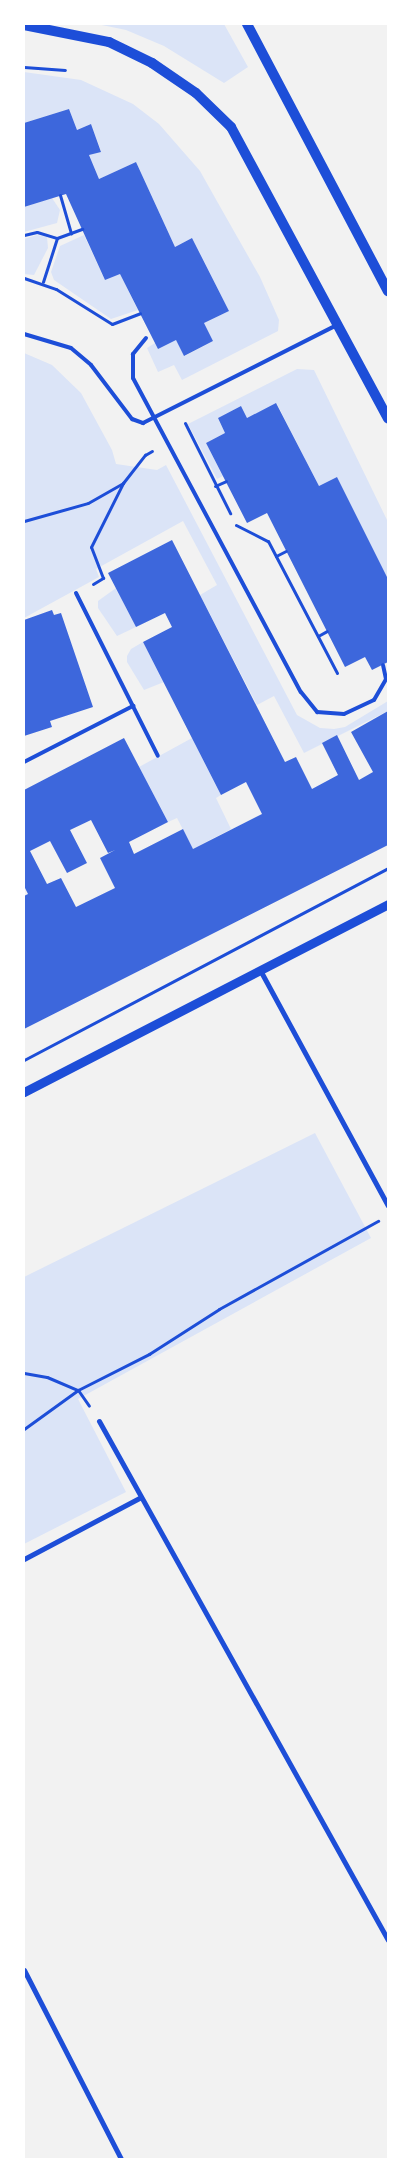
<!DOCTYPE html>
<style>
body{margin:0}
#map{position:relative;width:412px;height:2183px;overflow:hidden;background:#f2f2f2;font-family:"IBM Plex Sans",sans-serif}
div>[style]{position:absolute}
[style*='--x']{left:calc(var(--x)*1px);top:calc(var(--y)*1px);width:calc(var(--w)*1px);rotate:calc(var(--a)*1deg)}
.green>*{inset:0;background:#dbe4f7}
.building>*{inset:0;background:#3d67dc}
.path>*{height:3px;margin:-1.5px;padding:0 1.5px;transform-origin:1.5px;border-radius:1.5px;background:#1d4ed8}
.service>*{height:4px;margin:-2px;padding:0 2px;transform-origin:2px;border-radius:2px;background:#1d4ed8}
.minor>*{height:5px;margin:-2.5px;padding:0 2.5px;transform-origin:2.5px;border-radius:2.5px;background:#1d4ed8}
.tertiary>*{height:9px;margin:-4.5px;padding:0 4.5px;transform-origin:4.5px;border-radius:4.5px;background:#1d4ed8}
.secondary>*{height:10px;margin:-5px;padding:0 5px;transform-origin:5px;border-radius:5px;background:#1d4ed8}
span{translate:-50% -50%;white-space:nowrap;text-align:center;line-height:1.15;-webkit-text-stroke:4px #fff;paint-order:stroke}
.frame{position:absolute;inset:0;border:25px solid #fff;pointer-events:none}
</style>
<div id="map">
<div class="green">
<div style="clip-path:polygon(97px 24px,224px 24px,248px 67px,224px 83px,164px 46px,126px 30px)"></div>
<div style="clip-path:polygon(24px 72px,81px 80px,133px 104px,159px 124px,200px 171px,218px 203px,260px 277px,279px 320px,278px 331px,182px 380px,174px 365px,158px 372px,147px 348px,155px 343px,176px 340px,185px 356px,213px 341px,204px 323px,229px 311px,192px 238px,175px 247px,136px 162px,99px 179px,89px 155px,101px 151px,91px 124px,77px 130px,69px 109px,24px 123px)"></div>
<div style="clip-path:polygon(52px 198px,60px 210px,57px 223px,24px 232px,24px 207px)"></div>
<div style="clip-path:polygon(37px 235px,47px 237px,48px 248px,34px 275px,24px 274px,24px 239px)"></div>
<div style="clip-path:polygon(84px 235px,105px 280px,120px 274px,138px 310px,111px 319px,54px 280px,51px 272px,60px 246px)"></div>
<div style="clip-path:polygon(24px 353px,52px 365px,81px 393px,112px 450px,116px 464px,157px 470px,166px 465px,297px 715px,320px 728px,334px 729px,345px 727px,388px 701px,388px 711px,304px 753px,274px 696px,257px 705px,200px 595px,217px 585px,183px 521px,96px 569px,99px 577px,24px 618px)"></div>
<div style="clip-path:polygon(297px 369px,314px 370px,388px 522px,388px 579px,337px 477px,319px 486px,277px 404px,247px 418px,241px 406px,218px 418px,225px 433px,206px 443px,223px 476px,217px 479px,188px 424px)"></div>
<div style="clip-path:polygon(116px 588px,136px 627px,117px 636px,98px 608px,98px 601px)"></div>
<div style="clip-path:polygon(143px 642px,164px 682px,144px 690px,127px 662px,127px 656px,131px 649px)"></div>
<div style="clip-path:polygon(192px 738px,221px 795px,216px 798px,231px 829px,193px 849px,177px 818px,168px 822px,139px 767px)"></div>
<div style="clip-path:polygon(315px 1133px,371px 1238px,78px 1399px,126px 1492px,24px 1544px,24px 1277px)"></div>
</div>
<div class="building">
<div style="clip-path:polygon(69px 109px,77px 130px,91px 124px,101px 152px,89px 155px,99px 179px,136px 162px,175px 247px,192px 238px,229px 311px,204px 323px,213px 341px,184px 356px,176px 340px,158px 349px,120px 274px,105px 280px,66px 194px,24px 207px,24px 123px)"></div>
<div style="clip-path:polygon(276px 403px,319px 486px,337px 477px,388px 579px,388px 662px,372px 670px,365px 657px,345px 667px,267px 513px,247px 523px,206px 443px,225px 433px,218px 418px,241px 406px,247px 418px)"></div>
<div style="clip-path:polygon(evenodd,172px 540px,285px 762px,296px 757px,312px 789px,338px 775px,322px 743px,337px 735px,359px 780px,373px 772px,351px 732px,388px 711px,388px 845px,24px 1029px,24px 896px,28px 894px,24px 886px,24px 790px,124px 738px,168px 822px,129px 842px,134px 854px,183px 829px,193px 849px,262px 814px,246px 782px,221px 795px,143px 642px,172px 627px,165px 613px,136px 627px,108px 573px,172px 540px,91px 820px,108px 853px,115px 850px,100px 858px,115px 888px,76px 907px,61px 878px,47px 884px,30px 851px,50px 841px,67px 873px,87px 863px,70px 830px,91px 820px)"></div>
<div style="clip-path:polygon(52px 610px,54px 615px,61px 613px,93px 707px,50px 721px,52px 727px,24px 736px,24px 620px)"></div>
</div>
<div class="path">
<div style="--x:24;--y:67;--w:41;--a:4.2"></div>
<div style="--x:60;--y:195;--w:40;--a:74"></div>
<div style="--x:24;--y:235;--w:13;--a:-13"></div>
<div style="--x:37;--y:232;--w:21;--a:17"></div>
<div style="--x:57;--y:238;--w:46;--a:107.7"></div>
<div style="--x:57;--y:238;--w:27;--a:-20"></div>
<div style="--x:24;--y:278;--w:34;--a:19"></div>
<div style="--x:56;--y:289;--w:66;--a:32"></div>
<div style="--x:112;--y:324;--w:30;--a:-21"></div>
<div style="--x:185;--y:423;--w:101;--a:63.4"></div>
<div style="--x:215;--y:486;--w:12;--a:-24"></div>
<div style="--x:24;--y:521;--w:66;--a:-15.7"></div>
<div style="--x:88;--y:503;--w:40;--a:-29.7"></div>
<div style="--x:123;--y:483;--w:36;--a:-52"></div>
<div style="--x:145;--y:455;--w:8;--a:-30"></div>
<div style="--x:236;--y:525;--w:36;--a:27"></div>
<div style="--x:268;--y:541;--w:149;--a:62.4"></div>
<div style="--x:276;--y:556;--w:11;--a:-27"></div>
<div style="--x:93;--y:584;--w:12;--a:-31"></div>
<div style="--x:103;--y:578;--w:33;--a:-111"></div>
<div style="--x:91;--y:547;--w:72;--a:-63.4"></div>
<div style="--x:318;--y:636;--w:10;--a:-29"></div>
<div style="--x:24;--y:1060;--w:412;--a:-27.8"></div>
<div style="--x:24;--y:1373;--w:23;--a:10"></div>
<div style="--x:47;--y:1377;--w:34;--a:23"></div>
<div style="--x:78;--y:1390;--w:19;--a:55"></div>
<div style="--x:24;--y:1429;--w:67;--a:-35.8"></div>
<div style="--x:78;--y:1390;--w:80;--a:-26.9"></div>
<div style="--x:149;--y:1354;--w:83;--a:-32.7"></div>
<div style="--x:219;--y:1309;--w:182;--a:-29"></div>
</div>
<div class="service">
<div style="--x:24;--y:334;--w:49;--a:16.6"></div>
<div style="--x:71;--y:348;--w:26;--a:40"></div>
<div style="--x:91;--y:365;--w:68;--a:52.8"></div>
<div style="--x:132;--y:419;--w:12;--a:20"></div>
<div style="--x:143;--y:423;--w:217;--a:-26.8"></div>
<div style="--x:146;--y:338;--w:21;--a:129"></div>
<div style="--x:133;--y:354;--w:24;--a:90"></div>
<div style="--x:133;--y:378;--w:356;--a:61.9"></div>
<div style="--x:301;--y:692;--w:26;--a:51"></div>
<div style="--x:317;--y:712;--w:27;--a:4"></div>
<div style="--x:344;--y:714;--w:33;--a:-25"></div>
<div style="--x:374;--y:700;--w:24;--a:-60"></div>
<div style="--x:386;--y:679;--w:14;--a:-102"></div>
<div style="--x:76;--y:593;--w:182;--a:63.3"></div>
<div style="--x:24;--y:762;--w:123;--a:-27.2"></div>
</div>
<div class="minor">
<div style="--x:260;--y:970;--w:268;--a:61.5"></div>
<div style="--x:99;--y:1421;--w:594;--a:60.89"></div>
<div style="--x:24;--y:1559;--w:132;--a:-27.9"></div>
<div style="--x:24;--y:1970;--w:212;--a:62.8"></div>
</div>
<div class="tertiary">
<div style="--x:24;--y:1092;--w:410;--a:-27.3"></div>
</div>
<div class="secondary">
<div style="--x:247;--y:24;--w:302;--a:62.2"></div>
<div style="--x:24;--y:25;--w:87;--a:11.3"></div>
<div style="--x:109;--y:42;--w:48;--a:26"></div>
<div style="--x:152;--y:63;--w:53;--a:34.3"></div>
<div style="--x:196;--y:93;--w:49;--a:44.2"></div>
<div style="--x:231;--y:127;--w:331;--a:61.7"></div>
</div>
<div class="frame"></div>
</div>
